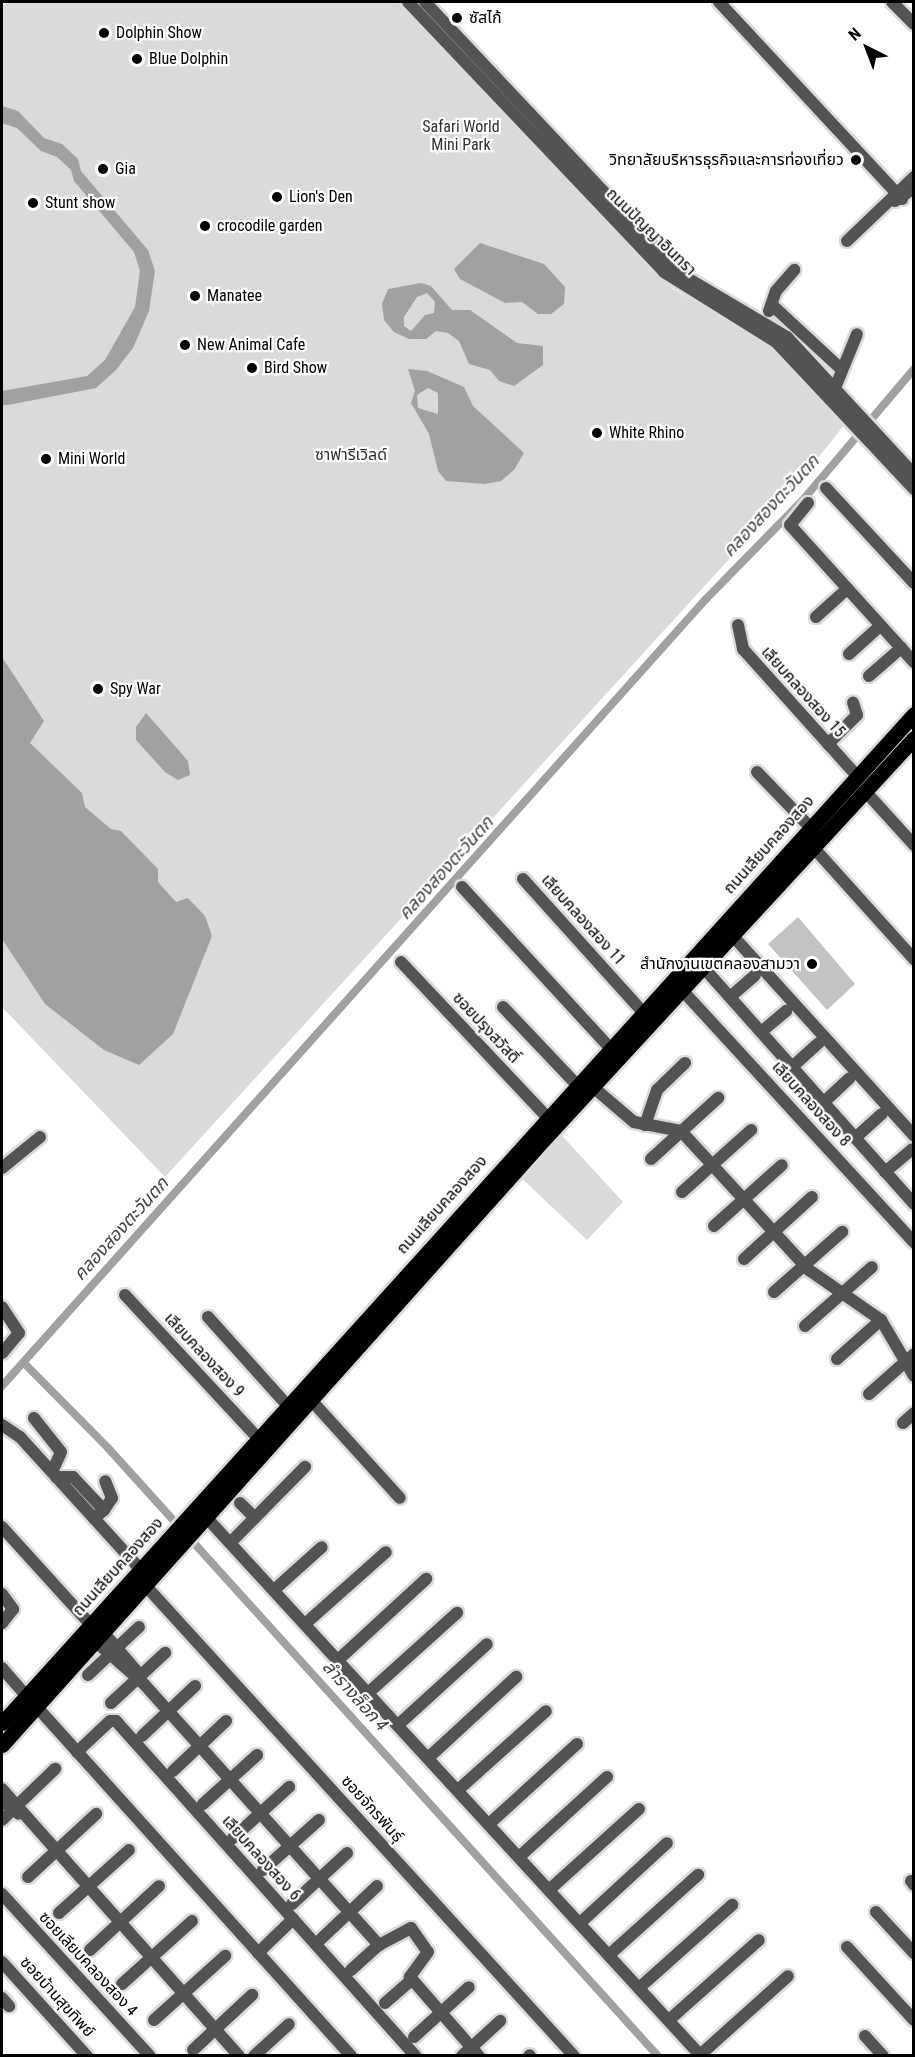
<!DOCTYPE html>
<meta charset="utf-8">
<style>
body{margin:0}
#map{position:relative;width:915px;height:2057px;overflow:hidden;background:#fff;font-family:"Roboto Condensed","Noto Sans Thai",sans-serif}
div>[style]{position:absolute}
[style*='--x']{left:calc(var(--x)*1px);top:calc(var(--y)*1px);width:calc(var(--w)*1px);rotate:calc(var(--a)*1deg)}
.green>*{inset:0;background:#dadada}
.water>*{inset:0;background:#a1a1a1}
.canal>*{height:8px;margin:-4px;padding:0 4px;transform-origin:4px;border-radius:4px;background:#a1a1a1}
.building>*{inset:0;background:#c3c3c3}
.roads{filter:drop-shadow(2px 0 #dbdbdb) drop-shadow(-2px 0 #dbdbdb) drop-shadow(0 2px #dbdbdb) drop-shadow(0 -2px #dbdbdb)}
.minor>*{height:12px;margin:-6px;padding:0 6px;transform-origin:6px;border-radius:6px;background:#535353}
.major>*{height:15px;margin:-7.5px;padding:0 7.5px;transform-origin:7.5px;border-radius:7.5px;background:#000}
.dots>*{width:16px;height:16px;translate:-50% -50%;box-sizing:border-box;border:3px solid #fff;border-radius:50%}
span{translate:-50% -50%;white-space:nowrap;text-align:center;line-height:1.15;-webkit-text-stroke:4.5px #fff;paint-order:stroke}
.poi-label{font-size:16px;color:#000}
.left{translate:0 -50%;text-align:left}
.right{translate:-100% -50%;text-align:right}
.park-label{font-size:16px;color:#313131}
.street-label{font-size:16px;color:#000}
.water-label{font-size:18px;color:#424242;font-style:italic}
.frame{position:absolute;inset:0;border:3px solid #000;pointer-events:none}
.north{position:absolute;left:837px;top:18px;width:60px;height:60px;-webkit-text-stroke:4px #fff;paint-order:stroke;rotate:318deg;font-size:16px;font-weight:700;line-height:24px;text-align:center;color:#000}
.north::after{content:'';display:block;margin:auto;width:21px;height:27px;background:#000;clip-path:polygon(50% 0,100% 100%,50% 72%,0 100%)}
</style>
<div id="map">
<div class="green">
<div style="clip-path:polygon(7px 2px,401px 2px,673px 289px,768px 343px,845px 424px,795px 487px,165px 1177px,2px 1007px,2px 6px)"></div>
<div style="clip-path:polygon(555px 1128px,623px 1202px,587px 1240px,515px 1172px)"></div>
</div>
<div class="water">
<div style="clip-path:polygon(2px 106px,18px 111px,44px 138px,62px 144px,78px 159px,81px 171px,148px 250px,155px 271px,149px 311px,133px 348px,116px 370px,96px 388px,8px 405px,2px 405px,2px 391px,87px 376px,105px 360px,135px 307px,140px 271px,134px 252px,74px 181px,71px 170px,57px 157px,41px 151px,17px 128px,2px 123px)"></div>
<div style="clip-path:polygon(480px 243px,544px 264px,565px 287px,564px 304px,551px 314px,538px 314px,522px 302px,505px 303px,460px 279px,454px 269px)"></div>
<div style="clip-path:polygon(evenodd,421px 283px,431px 286px,452px 310px,470px 310px,517px 343px,543px 346px,543px 365px,514px 386px,499px 381px,490px 370px,469px 364px,459px 341px,448px 333px,436px 331px,426px 339px,409px 339px,394px 332px,384px 320px,382px 304px,388px 289px,421px 283px,427px 293px,435px 302px,434px 313px,425px 315px,411px 331px,404px 326px,404px 317px,417px 297px,427px 293px)"></div>
<div style="clip-path:polygon(evenodd,408px 369px,427px 371px,464px 387px,473px 406px,524px 453px,514px 470px,501px 481px,485px 484px,446px 481px,438px 471px,429px 434px,411px 403px,415px 391px,408px 369px,428px 388px,438px 393px,438px 414px,418px 408px,417px 395px,428px 388px)"></div>
<div style="clip-path:polygon(2px 657px,44px 721px,30px 743px,82px 793px,85px 807px,111px 829px,121px 831px,158px 869px,158px 882px,176px 902px,188px 898px,205px 916px,212px 936px,173px 1034px,139px 1065px,104px 1050px,45px 1004px,2px 939px)"></div>
<div style="clip-path:polygon(146px 713px,188px 761px,190px 775px,178px 780px,165px 772px,136px 740px,136px 727px)"></div>
</div>
<div class="canal">
<div style="--x:24;--y:1363;--w:120;--a:45.3"></div>
<div style="--x:108;--y:1448;--w:820;--a:47.87"></div>
<div style="--x:2;--y:1386;--w:1055;--a:-48.19"></div>
<div style="--x:705;--y:600;--w:139;--a:-45.6"></div>
<div style="--x:802;--y:501;--w:173;--a:-49.7"></div>
</div>
<div class="building">
<div style="clip-path:polygon(798px 917px,855px 984px,827px 1010px,768px 944px)"></div>
</div>
<div class="roads">
<div class="minor">
<div style="--x:408;--y:2;--w:372;--a:46.5"></div>
<div style="--x:664;--y:272;--w:132;--a:32"></div>
<div style="--x:776;--y:342;--w:202;--a:46.8"></div>
<div style="--x:425;--y:2;--w:375;--a:46.7"></div>
<div style="--x:682;--y:275;--w:122;--a:30.6"></div>
<div style="--x:787;--y:337;--w:187;--a:47.2"></div>
<div style="--x:719;--y:2;--w:269;--a:47.1"></div>
<div style="--x:892;--y:2;--w:31;--a:45"></div>
<div style="--x:895;--y:201;--w:23;--a:-34"></div>
<div style="--x:847;--y:241;--w:93;--a:-43.7"></div>
<div style="--x:772;--y:305;--w:94;--a:42.8"></div>
<div style="--x:769;--y:311;--w:21;--a:-71"></div>
<div style="--x:776;--y:291;--w:28;--a:-49"></div>
<div style="--x:835;--y:388;--w:58;--a:-67.8"></div>
<div style="--x:826;--y:488;--w:129;--a:47.2"></div>
<div style="--x:808;--y:503;--w:28;--a:129"></div>
<div style="--x:790;--y:525;--w:185;--a:47.9"></div>
<div style="--x:816;--y:617;--w:42;--a:-42.1"></div>
<div style="--x:738;--y:625;--w:25;--a:78"></div>
<div style="--x:743;--y:649;--w:171;--a:48.1"></div>
<div style="--x:849;--y:654;--w:42;--a:-42.1"></div>
<div style="--x:869;--y:676;--w:43;--a:-41.2"></div>
<div style="--x:828;--y:744;--w:41;--a:-45"></div>
<div style="--x:857;--y:715;--w:13;--a:-108"></div>
<div style="--x:757;--y:772;--w:76;--a:46.1"></div>
<div style="--x:865;--y:791;--w:73;--a:47.8"></div>
<div style="--x:813;--y:847;--w:151;--a:48"></div>
<div style="--x:523;--y:879;--w:178;--a:48"></div>
<div style="--x:462;--y:887;--w:217;--a:47.4"></div>
<div style="--x:732;--y:935;--w:271;--a:47.8"></div>
<div style="--x:401;--y:962;--w:212;--a:46.7"></div>
<div style="--x:703;--y:967;--w:317;--a:48.3"></div>
<div style="--x:682;--y:990;--w:343;--a:47.4"></div>
<div style="--x:730;--y:997;--w:33;--a:-41"></div>
<div style="--x:503;--y:1007;--w:106;--a:46.5"></div>
<div style="--x:761;--y:1032;--w:33;--a:-40"></div>
<div style="--x:792;--y:1067;--w:36;--a:-42"></div>
<div style="--x:593;--y:1087;--w:54;--a:40.5"></div>
<div style="--x:634;--y:1122;--w:48;--a:10.8"></div>
<div style="--x:681;--y:1131;--w:189;--a:47.4"></div>
<div style="--x:809;--y:1270;--w:88;--a:34.8"></div>
<div style="--x:881;--y:1320;--w:65;--a:59.5"></div>
<div style="--x:824;--y:1102;--w:35;--a:-43"></div>
<div style="--x:645;--y:1125;--w:37;--a:-71"></div>
<div style="--x:657;--y:1090;--w:39;--a:-44"></div>
<div style="--x:855;--y:1138;--w:36;--a:-42"></div>
<div style="--x:651;--y:1159;--w:91;--a:-42.3"></div>
<div style="--x:2;--y:1168;--w:49;--a:-39.2"></div>
<div style="--x:885;--y:1172;--w:35;--a:-40"></div>
<div style="--x:682;--y:1192;--w:93;--a:-41.9"></div>
<div style="--x:714;--y:1226;--w:91;--a:-41.9"></div>
<div style="--x:744;--y:1259;--w:92;--a:-42.4"></div>
<div style="--x:774;--y:1292;--w:91;--a:-41.4"></div>
<div style="--x:125;--y:1295;--w:195;--a:47.1"></div>
<div style="--x:2;--y:1307;--w:31;--a:57"></div>
<div style="--x:19;--y:1333;--w:26;--a:130"></div>
<div style="--x:208;--y:1317;--w:118;--a:48.1"></div>
<div style="--x:805;--y:1326;--w:89;--a:-41.4"></div>
<div style="--x:837;--y:1359;--w:59;--a:-41.6"></div>
<div style="--x:869;--y:1394;--w:60;--a:-41.6"></div>
<div style="--x:311;--y:1400;--w:132;--a:47.8"></div>
<div style="--x:34;--y:1418;--w:43;--a:51.5"></div>
<div style="--x:61;--y:1452;--w:22;--a:114"></div>
<div style="--x:903;--y:1423;--w:15;--a:-42"></div>
<div style="--x:2;--y:1425;--w:22;--a:34"></div>
<div style="--x:20;--y:1437;--w:178;--a:47.7"></div>
<div style="--x:56;--y:1477;--w:17;--a:0"></div>
<div style="--x:73;--y:1477;--w:45;--a:46.8"></div>
<div style="--x:104;--y:1510;--w:13;--a:141"></div>
<div style="--x:240;--y:1503;--w:21;--a:45"></div>
<div style="--x:104;--y:1510;--w:14;--a:-56"></div>
<div style="--x:112;--y:1498;--w:18;--a:-112"></div>
<div style="--x:206;--y:1517;--w:732;--a:47.44"></div>
<div style="--x:2;--y:1527;--w:131;--a:47.8"></div>
<div style="--x:230;--y:1543;--w:107;--a:-45.4"></div>
<div style="--x:145;--y:1585;--w:637;--a:47.67"></div>
<div style="--x:274;--y:1590;--w:64;--a:-41.9"></div>
<div style="--x:2;--y:1594;--w:19;--a:54"></div>
<div style="--x:13;--y:1609;--w:18;--a:128"></div>
<div style="--x:305;--y:1624;--w:108;--a:-41.6"></div>
<div style="--x:103;--y:1632;--w:55;--a:49.4"></div>
<div style="--x:95;--y:1641;--w:64;--a:41.2"></div>
<div style="--x:143;--y:1683;--w:353;--a:48"></div>
<div style="--x:379;--y:1945;--w:36;--a:-28"></div>
<div style="--x:411;--y:1928;--w:29;--a:55"></div>
<div style="--x:428;--y:1952;--w:31;--a:126"></div>
<div style="--x:410;--y:1977;--w:105;--a:48.9"></div>
<div style="--x:338;--y:1660;--w:120;--a:-42.6"></div>
<div style="--x:2;--y:1668;--w:37;--a:49"></div>
<div style="--x:88;--y:1675;--w:70;--a:-43.3"></div>
<div style="--x:368;--y:1693;--w:120;--a:-42"></div>
<div style="--x:111;--y:1703;--w:74;--a:-42.8"></div>
<div style="--x:36;--y:1706;--w:471;--a:48"></div>
<div style="--x:398;--y:1725;--w:120;--a:-42.3"></div>
<div style="--x:142;--y:1736;--w:73;--a:-43.3"></div>
<div style="--x:77;--y:1752;--w:45;--a:-43.2"></div>
<div style="--x:110;--y:1721;--w:6;--a:0"></div>
<div style="--x:116;--y:1721;--w:450;--a:48.2"></div>
<div style="--x:428;--y:1758;--w:120;--a:-42.6"></div>
<div style="--x:173;--y:1771;--w:73;--a:-43.3"></div>
<div style="--x:2;--y:1789;--w:357;--a:48.4"></div>
<div style="--x:458;--y:1790;--w:118;--a:-41.9"></div>
<div style="--x:2;--y:1801;--w:21;--a:37"></div>
<div style="--x:203;--y:1804;--w:73;--a:-42.2"></div>
<div style="--x:2;--y:1820;--w:74;--a:-43.9"></div>
<div style="--x:489;--y:1824;--w:119;--a:-42.3"></div>
<div style="--x:233;--y:1838;--w:76;--a:-42.3"></div>
<div style="--x:519;--y:1857;--w:119;--a:-42.3"></div>
<div style="--x:263;--y:1870;--w:75;--a:-41.8"></div>
<div style="--x:28;--y:1877;--w:93;--a:-42.8"></div>
<div style="--x:911;--y:1881;--w:5;--a:53"></div>
<div style="--x:549;--y:1890;--w:121;--a:-42"></div>
<div style="--x:2;--y:1894;--w:219;--a:47.6"></div>
<div style="--x:292;--y:1904;--w:75;--a:-42.8"></div>
<div style="--x:876;--y:1912;--w:56;--a:47.2"></div>
<div style="--x:59;--y:1913;--w:94;--a:-42"></div>
<div style="--x:580;--y:1923;--w:118;--a:-42.6"></div>
<div style="--x:321;--y:1939;--w:77;--a:-43.4"></div>
<div style="--x:847;--y:1947;--w:99;--a:47.5"></div>
<div style="--x:90;--y:1950;--w:94;--a:-42.8"></div>
<div style="--x:258;--y:1953;--w:49;--a:-44.2"></div>
<div style="--x:609;--y:1955;--w:120;--a:-42"></div>
<div style="--x:2;--y:1962;--w:127;--a:47.9"></div>
<div style="--x:351;--y:1970;--w:38;--a:-42"></div>
<div style="--x:122;--y:1984;--w:94;--a:-42"></div>
<div style="--x:639;--y:1988;--w:125;--a:-41.7"></div>
<div style="--x:2;--y:1998;--w:11;--a:49"></div>
<div style="--x:385;--y:2003;--w:35;--a:-41"></div>
<div style="--x:154;--y:2020;--w:96;--a:-42"></div>
<div style="--x:669;--y:2020;--w:120;--a:-41.6"></div>
<div style="--x:865;--y:2036;--w:27;--a:48"></div>
<div style="--x:414;--y:2037;--w:74;--a:-42.3"></div>
<div style="--x:193;--y:2050;--w:81;--a:-43"></div>
<div style="--x:700;--y:2055;--w:118;--a:-41.9"></div>
<div style="--x:254;--y:2056;--w:47;--a:-42.4"></div>
<div style="--x:462;--y:2056;--w:52;--a:-42.6"></div>
<div style="--x:529;--y:2056;--w:1;--a:-45"></div>
</div>
<div class="major">
<div style="--x:2;--y:1723;--w:1360;--a:-47.89"></div>
<div style="--x:2;--y:1745;--w:800;--a:-48.19"></div>
<div style="--x:535;--y:1149;--w:559;--a:-47.32"></div>
</div>
</div>
<div class="dots">
<div style="left:457px;top:18px;background:#000"></div>
<div style="left:104px;top:33px;background:#000"></div>
<div style="left:137px;top:59px;background:#000"></div>
<div style="left:856px;top:160px;background:#000"></div>
<div style="left:103px;top:169px;background:#000"></div>
<div style="left:277px;top:197px;background:#000"></div>
<div style="left:33px;top:203px;background:#000"></div>
<div style="left:205px;top:226px;background:#000"></div>
<div style="left:195px;top:296px;background:#000"></div>
<div style="left:185px;top:345px;background:#000"></div>
<div style="left:252px;top:368px;background:#000"></div>
<div style="left:597px;top:433px;background:#000"></div>
<div style="left:46px;top:459px;background:#000"></div>
<div style="left:98px;top:689px;background:#000"></div>
<div style="left:812px;top:964px;background:#000"></div>
</div>
<div class="poi-label">
<span class="left" style="left:469px;top:18px">ซัสไก้</span>
<span class="left" style="left:116px;top:33px">Dolphin Show</span>
<span class="left" style="left:149px;top:59px">Blue Dolphin</span>
<span class="right" style="left:844px;top:160px">วิทยาลัยบริหารธุรกิจและการท่องเที่ยว</span>
<span class="left" style="left:115px;top:169px">Gia</span>
<span class="left" style="left:289px;top:197px">Lion's Den</span>
<span class="left" style="left:45px;top:203px">Stunt show</span>
<span class="left" style="left:217px;top:226px">crocodile garden</span>
<span class="left" style="left:207px;top:296px">Manatee</span>
<span class="left" style="left:197px;top:345px">New Animal Cafe</span>
<span class="left" style="left:264px;top:368px">Bird Show</span>
<span class="left" style="left:609px;top:433px">White Rhino</span>
<span class="left" style="left:58px;top:459px">Mini World</span>
<span class="left" style="left:110px;top:689px">Spy War</span>
<span class="right" style="left:800px;top:964px">สำนักงานเขตคลองสามวา</span>
</div>
<div class="park-label">
<span style="left:461px;top:136px">Safari World<br>Mini Park</span>
<span style="left:351px;top:455px">ซาฟารีเวิลด์</span>
</div>
<div class="street-label">
<span style="left:651px;top:232px;rotate:44deg">ถนนปัญญาอินทรา</span>
<span style="left:803px;top:692px;rotate:48deg">เลียบคลองสอง 15</span>
<span style="left:769px;top:845px;rotate:-48deg">ถนนเลียบคลองสอง</span>
<span style="left:583px;top:920px;rotate:48deg">เลียบคลองสอง 11</span>
<span style="left:486px;top:1028px;rotate:47deg">ซอยปรุงสวัสดิ์</span>
<span style="left:811px;top:1104px;rotate:48deg">เลียบคลองสอง 8</span>
<span style="left:442px;top:1205px;rotate:-48deg">ถนนเลียบคลองสอง</span>
<span style="left:204px;top:1355px;rotate:47deg">เลียบคลองสอง 9</span>
<span style="left:118px;top:1567px;rotate:-48deg">ถนนเลียบคลองสอง</span>
<span style="left:372px;top:1809px;rotate:48deg">ซอยจักรพันธุ์</span>
<span style="left:261px;top:1858px;rotate:48deg">เลียบคลองสอง 6</span>
<span style="left:88px;top:1964px;rotate:47deg">ซอยเลียบคลองสอง 4</span>
<span style="left:57px;top:1997px;rotate:48deg">ซอยบ้านสุขทิพย์</span>
</div>
<div class="water-label">
<span style="left:771px;top:506px;rotate:-47deg">คลองสองตะวันตก</span>
<span style="left:446px;top:868px;rotate:-48deg">คลองสองตะวันตก</span>
<span style="left:121px;top:1229px;rotate:-48deg">คลองสองตะวันตก</span>
<span style="left:355px;top:1696px;rotate:48deg">ลำรางล็อก 4</span>
</div>
<div class="frame"></div>
<div class="north">N</div>
</div>
